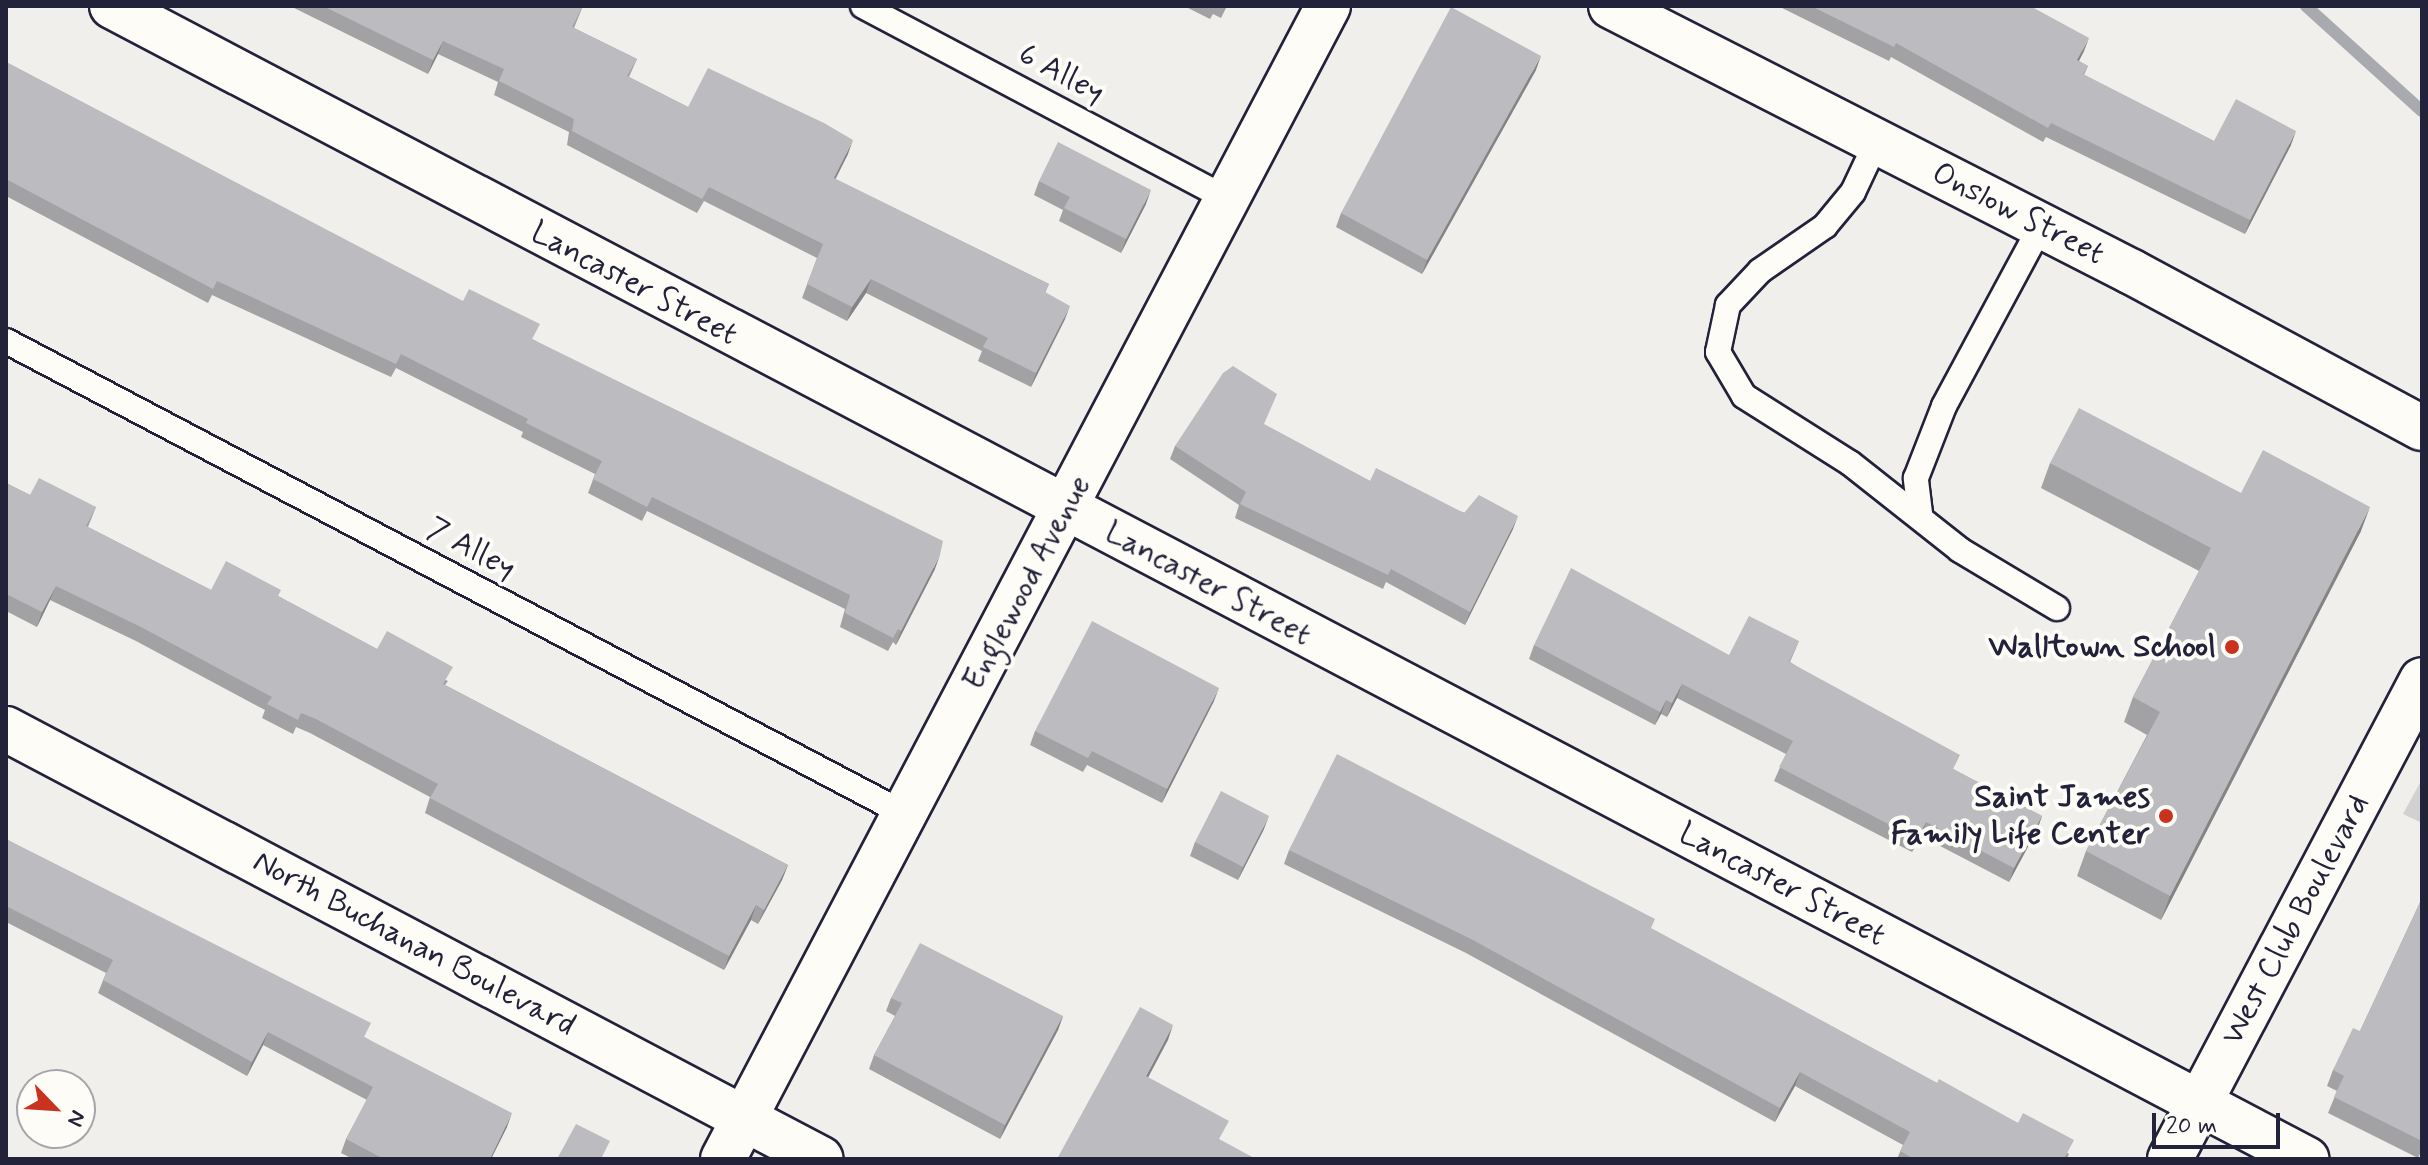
<!DOCTYPE html>
<style>
body{margin:0}
#map{position:relative;width:2428px;height:1165px;overflow:hidden;background:#f0efec;font-family:Mynerve,sans-serif}
div>[style]{position:absolute}
[style*='--x']{left:calc(var(--x)*1px);top:calc(var(--y)*1px);width:calc(var(--w)*1px);rotate:calc(var(--a)*1deg)}
.green>*{inset:0;background:#d2d1d1}
.stream>*{height:12px;margin:-6px;padding:0 6px;transform-origin:6px;border-radius:6px;background:#a9a9b0}
.roads{filter:drop-shadow(2px 0 #22223b) drop-shadow(-2px 0 #22223b) drop-shadow(0 2px #22223b) drop-shadow(0 -2px #22223b)}
.lane>*{height:24px;margin:-12px;padding:0 12px;transform-origin:12px;border-radius:12px;background:#fdfcf7}
.street>*{height:44px;margin:-22px;padding:0 22px;transform-origin:22px;border-radius:22px;background:#fdfcf7}
.secondary>*{height:44px;margin:-22px;padding:0 22px;transform-origin:22px;border-radius:22px;background:#fdfcf7}
.wall>*{inset:0;background:#a2a2a5}
.shaded-wall>*{inset:0;background:#848486}
.building>*{inset:0;background:#bcbcc0}
.dots>*{width:22px;height:22px;translate:-50% -50%;box-sizing:border-box;border:4px solid #fdfcf7;border-radius:50%}
span{translate:-50% -50%;white-space:nowrap;text-align:center;line-height:1.15;-webkit-text-stroke:8px #fdfcf7;paint-order:stroke}
.street-label{font-size:32px;color:#22223b}
.poi-label{font-size:32px;color:#22223b;font-weight:700}
.right{translate:-100% -50%;text-align:right}
.frame{position:absolute;inset:0;border:8px solid #22223b;pointer-events:none}
.north{position:absolute;left:16px;top:1069px;width:80px;height:80px;box-sizing:border-box;background:#fdfcf7;border:2px solid #a5a5ac;border-radius:50%;rotate:115deg;font-size:22px;font-weight:700;line-height:32px;text-align:center;color:#22223b}
.north::after{content:'';display:block;margin:auto;width:28px;height:36px;background:#c8321e;clip-path:polygon(50% 0,100% 100%,50% 72%,0 100%)}
.scale{position:absolute;left:2152px;top:1113px;width:128px;height:36px;box-sizing:border-box;border:4px solid #22223b;border-top:0;padding-left:10px;font-size:24px;line-height:28px;white-space:nowrap;color:#22223b;-webkit-text-stroke:6px #fdfcf7;paint-order:stroke}
</style>
<div id="map">
<div class="green">
<div style="clip-path:polygon(2422px 779px,2422px 823px,2403px 814px)"></div>
</div>
<div class="stream">
<div style="--x:2306;--y:6;--w:156;--a:42.2"></div>
</div>
<div class="roads">
<div class="lane">
<div style="--x:863;--y:6;--w:413;--a:27.9"></div>
<div style="--x:1877;--y:141;--w:56;--a:115.2"></div>
<div style="--x:1853;--y:192;--w:44;--a:129.5"></div>
<div style="--x:1825;--y:226;--w:79;--a:145.3"></div>
<div style="--x:1760;--y:271;--w:47;--a:133.3"></div>
<div style="--x:1728;--y:305;--w:48;--a:102"></div>
<div style="--x:1718;--y:352;--w:51;--a:59.4"></div>
<div style="--x:1744;--y:396;--w:125;--a:32.3"></div>
<div style="--x:1850;--y:463;--w:140;--a:38.3"></div>
<div style="--x:1960;--y:550;--w:113;--a:30.9"></div>
<div style="--x:6;--y:341;--w:1016;--a:27.75"></div>
<div style="--x:1920;--y:513;--w:35;--a:-97"></div>
<div style="--x:1916;--y:478;--w:77;--a:-68.7"></div>
<div style="--x:1944;--y:406;--w:204;--a:-61.7"></div>
</div>
<div class="street">
<div style="--x:112;--y:6;--w:2479;--a:27.72"></div>
<div style="--x:1611;--y:6;--w:585;--a:27.05"></div>
<div style="--x:2132;--y:272;--w:329;--a:28.3"></div>
<div style="--x:723;--y:1159;--w:1302;--a:-62.31"></div>
</div>
<div class="secondary">
<div style="--x:6;--y:729;--w:921;--a:27.82"></div>
<div style="--x:2170;--y:1159;--w:541;--a:-62.25"></div>
</div>
</div>
<div class="wall">
<div style="clip-path:polygon(290px 6px,583px 6px,574px 28px,637px 59px,629px 77px,688px 107px,848px 154px,835px 179px,1049px 284px,1045px 293px,1065px 319px,1031px 387px,978px 361px,982px 351px,866px 293px,847px 321px,802px 298px,817px 258px,704px 201px,697px 213px,567px 145px,569px 132px,494px 95px,498px 82px,438px 54px,428px 74px)"></div>
<div style="clip-path:polygon(1184px 6px,1227px 6px,1221px 18px,1213px 14px,1210px 19px)"></div>
<div style="clip-path:polygon(1778px 6px,2030px 6px,2084px 51px,2079px 61px,2088px 66px,2084px 75px,2214px 141px,2291px 145px,2245px 234px,2046px 137px,2043px 142px,1891px 57px,1889px 61px)"></div>
<div style="clip-path:polygon(6px 62px,534px 340px,935px 569px,896px 645px,893px 642px,888px 651px,840px 627px,845px 609px,647px 511px,642px 521px,588px 493px,595px 474px,521px 437px,523px 432px,396px 368px,391px 377px,212px 295px,208px 303px,6px 196px)"></div>
<div style="clip-path:polygon(1536px 70px,1422px 274px,1336px 227px,1341px 213px)"></div>
<div style="clip-path:polygon(1039px 181px,1146px 204px,1121px 253px,1059px 221px,1063px 210px,1034px 195px)"></div>
<div style="clip-path:polygon(1265px 425px,1370px 481px,1513px 529px,1465px 625px,1386px 582px,1383px 589px,1235px 518px,1239px 505px,1170px 459px,1175px 446px)"></div>
<div style="clip-path:polygon(2050px 463px,2241px 493px,2361px 531px,2161px 920px,2077px 876px,2086px 851px,2147px 735px,2124px 722px,2133px 697px,2199px 571px,2041px 488px)"></div>
<div style="clip-path:polygon(6px 483px,30px 495px,96px 507px,88px 527px,211px 590px,278px 596px,377px 649px,448px 681px,445px 685px,788px 865px,782px 880px,758px 924px,751px 920px,724px 970px,425px 813px,430px 797px,310px 733px,296px 727px,293px 734px,262px 718px,265px 710px,136px 641px,50px 600px,37px 627px,6px 611px)"></div>
<div style="clip-path:polygon(1799px 641px,1790px 662px,1955px 770px,2042px 816px,2037px 830px,2009px 882px,1921px 836px,1912px 852px,1774px 781px,1786px 754px,1677px 698px,1667px 717px,1661px 714px,1655px 725px,1529px 659px,1534px 645px,1729px 655px)"></div>
<div style="clip-path:polygon(1214px 701px,1162px 803px,1087px 765px,1083px 772px,1030px 745px,1035px 731px)"></div>
<div style="clip-path:polygon(1264px 829px,1238px 880px,1190px 856px,1195px 842px)"></div>
<div style="clip-path:polygon(6px 839px,366px 1038px,507px 1127px,491px 1159px,353px 1159px,341px 1153px,346px 1139px,367px 1100px,263px 1045px,247px 1076px,98px 993px,106px 973px,6px 922px)"></div>
<div style="clip-path:polygon(1289px 850px,1652px 929px,1937px 1083px,2018px 1123px,2069px 1154px,2067px 1159px,1897px 1159px,1903px 1145px,1795px 1086px,1775px 1122px,1466px 953px,1284px 864px)"></div>
<div style="clip-path:polygon(2422px 898px,2422px 1150px,2418px 1158px,2328px 1113px,2337px 1091px,2327px 1086px,2333px 1070px,2360px 1031px)"></div>
<div style="clip-path:polygon(891px 998px,1063px 1016px,1058px 1030px,1000px 1139px,869px 1069px,874px 1055px,895px 1016px,886px 1011px)"></div>
</div>
<div class="shaded-wall">
<div style="clip-path:polygon(2089px 38px,2084px 51px,2072px 74px,2077px 60px)"></div>
<div style="clip-path:polygon(443px 41px,438px 54px,428px 74px,433px 60px)"></div>
<div style="clip-path:polygon(1541px 56px,1536px 70px,1422px 274px,1427px 260px)"></div>
<div style="clip-path:polygon(2296px 131px,2291px 145px,2245px 234px,2250px 220px)"></div>
<div style="clip-path:polygon(853px 140px,848px 154px,829px 192px,834px 178px)"></div>
<div style="clip-path:polygon(1151px 190px,1146px 204px,1121px 253px,1126px 239px)"></div>
<div style="clip-path:polygon(871px 279px,866px 293px,847px 321px,852px 307px)"></div>
<div style="clip-path:polygon(1070px 306px,1065px 319px,1031px 387px,1036px 373px)"></div>
<div style="clip-path:polygon(2370px 507px,2361px 531px,2161px 920px,2170px 896px)"></div>
<div style="clip-path:polygon(1518px 516px,1513px 529px,1465px 625px,1470px 612px)"></div>
<div style="clip-path:polygon(940px 555px,935px 569px,896px 645px,901px 631px)"></div>
<div style="clip-path:polygon(56px 586px,50px 600px,37px 627px,42px 612px)"></div>
<div style="clip-path:polygon(1682px 684px,1677px 698px,1667px 717px,1672px 703px)"></div>
<div style="clip-path:polygon(1219px 688px,1214px 701px,1162px 803px,1167px 789px)"></div>
<div style="clip-path:polygon(1666px 700px,1661px 714px,1655px 725px,1660px 712px)"></div>
<div style="clip-path:polygon(1269px 816px,1264px 829px,1238px 880px,1243px 867px)"></div>
<div style="clip-path:polygon(2042px 816px,2037px 830px,2009px 882px,2014px 868px)"></div>
<div style="clip-path:polygon(1926px 822px,1921px 836px,1912px 852px,1917px 839px)"></div>
<div style="clip-path:polygon(788px 865px,782px 880px,758px 924px,764px 910px)"></div>
<div style="clip-path:polygon(756px 905px,751px 920px,724px 970px,729px 956px)"></div>
<div style="clip-path:polygon(1063px 1016px,1058px 1030px,1000px 1139px,1005px 1125px)"></div>
<div style="clip-path:polygon(1173px 1025px,1168px 1040px,1141px 1091px,1146px 1076px)"></div>
<div style="clip-path:polygon(268px 1032px,263px 1045px,247px 1076px,252px 1062px)"></div>
<div style="clip-path:polygon(1800px 1072px,1795px 1086px,1775px 1122px,1780px 1108px)"></div>
<div style="clip-path:polygon(512px 1113px,507px 1127px,491px 1159px,490px 1159px)"></div>
</div>
<div class="building">
<div style="clip-path:polygon(323px 6px,583px 6px,572px 27px,637px 59px,627px 76px,688px 107px,708px 68px,824px 123px,853px 140px,834px 178px,1049px 284px,1045px 292px,1070px 306px,1036px 373px,983px 347px,988px 338px,871px 279px,852px 307px,807px 284px,823px 244px,709px 187px,702px 199px,572px 131px,574px 119px,499px 81px,504px 69px,443px 41px,433px 60px)"></div>
<div style="clip-path:polygon(1811px 6px,2030px 6px,2089px 38px,2077px 60px,2088px 66px,2083px 74px,2214px 141px,2236px 99px,2296px 131px,2250px 220px,2051px 123px,2048px 128px,1896px 43px,1894px 47px)"></div>
<div style="clip-path:polygon(1451px 7px,1541px 56px,1427px 260px,1341px 213px)"></div>
<div style="clip-path:polygon(6px 62px,463px 301px,469px 289px,540px 324px,532px 339px,943px 541px,940px 555px,901px 631px,898px 629px,893px 638px,845px 613px,850px 595px,652px 497px,647px 507px,593px 479px,602px 461px,526px 423px,528px 419px,401px 354px,396px 364px,217px 281px,213px 289px,6px 179px)"></div>
<div style="clip-path:polygon(1058px 142px,1151px 190px,1126px 239px,1064px 208px,1070px 197px,1039px 181px)"></div>
<div style="clip-path:polygon(1233px 366px,1277px 394px,1264px 424px,1370px 481px,1376px 468px,1464px 513px,1479px 495px,1518px 516px,1470px 612px,1391px 569px,1388px 575px,1240px 504px,1246px 492px,1175px 446px,1223px 373px)"></div>
<div style="clip-path:polygon(2079px 408px,2241px 493px,2263px 450px,2370px 507px,2170px 896px,2086px 851px,2160px 712px,2133px 697px,2211px 548px,2050px 463px)"></div>
<div style="clip-path:polygon(39px 478px,96px 507px,86px 526px,211px 590px,226px 561px,281px 590px,278px 596px,377px 649px,387px 631px,453px 667px,443px 684px,788px 865px,764px 910px,756px 905px,729px 956px,430px 798px,438px 784px,316px 719px,301px 713px,298px 720px,267px 704px,272px 697px,141px 627px,56px 586px,42px 612px,6px 594px,6px 483px,30px 495px)"></div>
<div style="clip-path:polygon(1571px 568px,1729px 655px,1749px 616px,1799px 641px,1789px 662px,1960px 755px,1953px 769px,2042px 816px,2014px 868px,1926px 822px,1917px 839px,1779px 767px,1793px 741px,1682px 684px,1672px 703px,1666px 700px,1660px 712px,1534px 645px)"></div>
<div style="clip-path:polygon(1092px 621px,1219px 688px,1167px 789px,1092px 751px,1088px 758px,1035px 731px)"></div>
<div style="clip-path:polygon(1337px 754px,1655px 919px,1651px 928px,1937px 1083px,1939px 1079px,2018px 1123px,2023px 1113px,2074px 1140px,2064px 1159px,1914px 1159px,1900px 1151px,1910px 1132px,1800px 1072px,1780px 1108px,1471px 939px,1289px 850px)"></div>
<div style="clip-path:polygon(1221px 791px,1269px 816px,1243px 867px,1195px 842px)"></div>
<div style="clip-path:polygon(6px 839px,371px 1023px,364px 1037px,512px 1113px,490px 1159px,384px 1159px,346px 1139px,373px 1087px,268px 1032px,252px 1062px,103px 980px,113px 960px,6px 906px)"></div>
<div style="clip-path:polygon(2422px 898px,2422px 1141px,2334px 1097px,2344px 1076px,2333px 1070px,2353px 1028px,2360px 1031px)"></div>
<div style="clip-path:polygon(920px 943px,1063px 1016px,1005px 1125px,874px 1055px,902px 1003px,891px 998px)"></div>
<div style="clip-path:polygon(1140px 1007px,1173px 1025px,1146px 1076px,1229px 1121px,1219px 1139px,1256px 1159px,1057px 1159px)"></div>
<div style="clip-path:polygon(576px 1124px,610px 1141px,601px 1159px,557px 1159px)"></div>
</div>
<div class="dots">
<div style="left:2232px;top:647px;background:#c8321e"></div>
<div style="left:2166px;top:816px;background:#c8321e"></div>
</div>
<div class="street-label">
<span style="left:1061px;top:74px;rotate:28deg">6 Alley</span>
<span style="left:2018px;top:214px;rotate:27deg">Onslow Street</span>
<span style="left:634px;top:284px;rotate:28deg">Lancaster Street</span>
<span style="left:471px;top:549px;rotate:28deg">7 Alley</span>
<span style="left:1027px;top:583px;rotate:-62deg">Englewood Avenue</span>
<span style="left:1208px;top:584px;rotate:28deg">Lancaster Street</span>
<span style="left:1782px;top:885px;rotate:28deg">Lancaster Street</span>
<span style="left:2296px;top:920px;rotate:-62deg">West Club Boulevard</span>
<span style="left:414px;top:944px;rotate:28deg">North Buchanan Boulevard</span>
</div>
<div class="poi-label">
<span class="right" style="left:2216px;top:647px">Walltown School</span>
<span class="right" style="left:2150px;top:816px">Saint James<br>Family Life Center</span>
</div>
<div class="frame"></div>
<div class="north">N</div>
<div class="scale">20 m</div>
</div>
